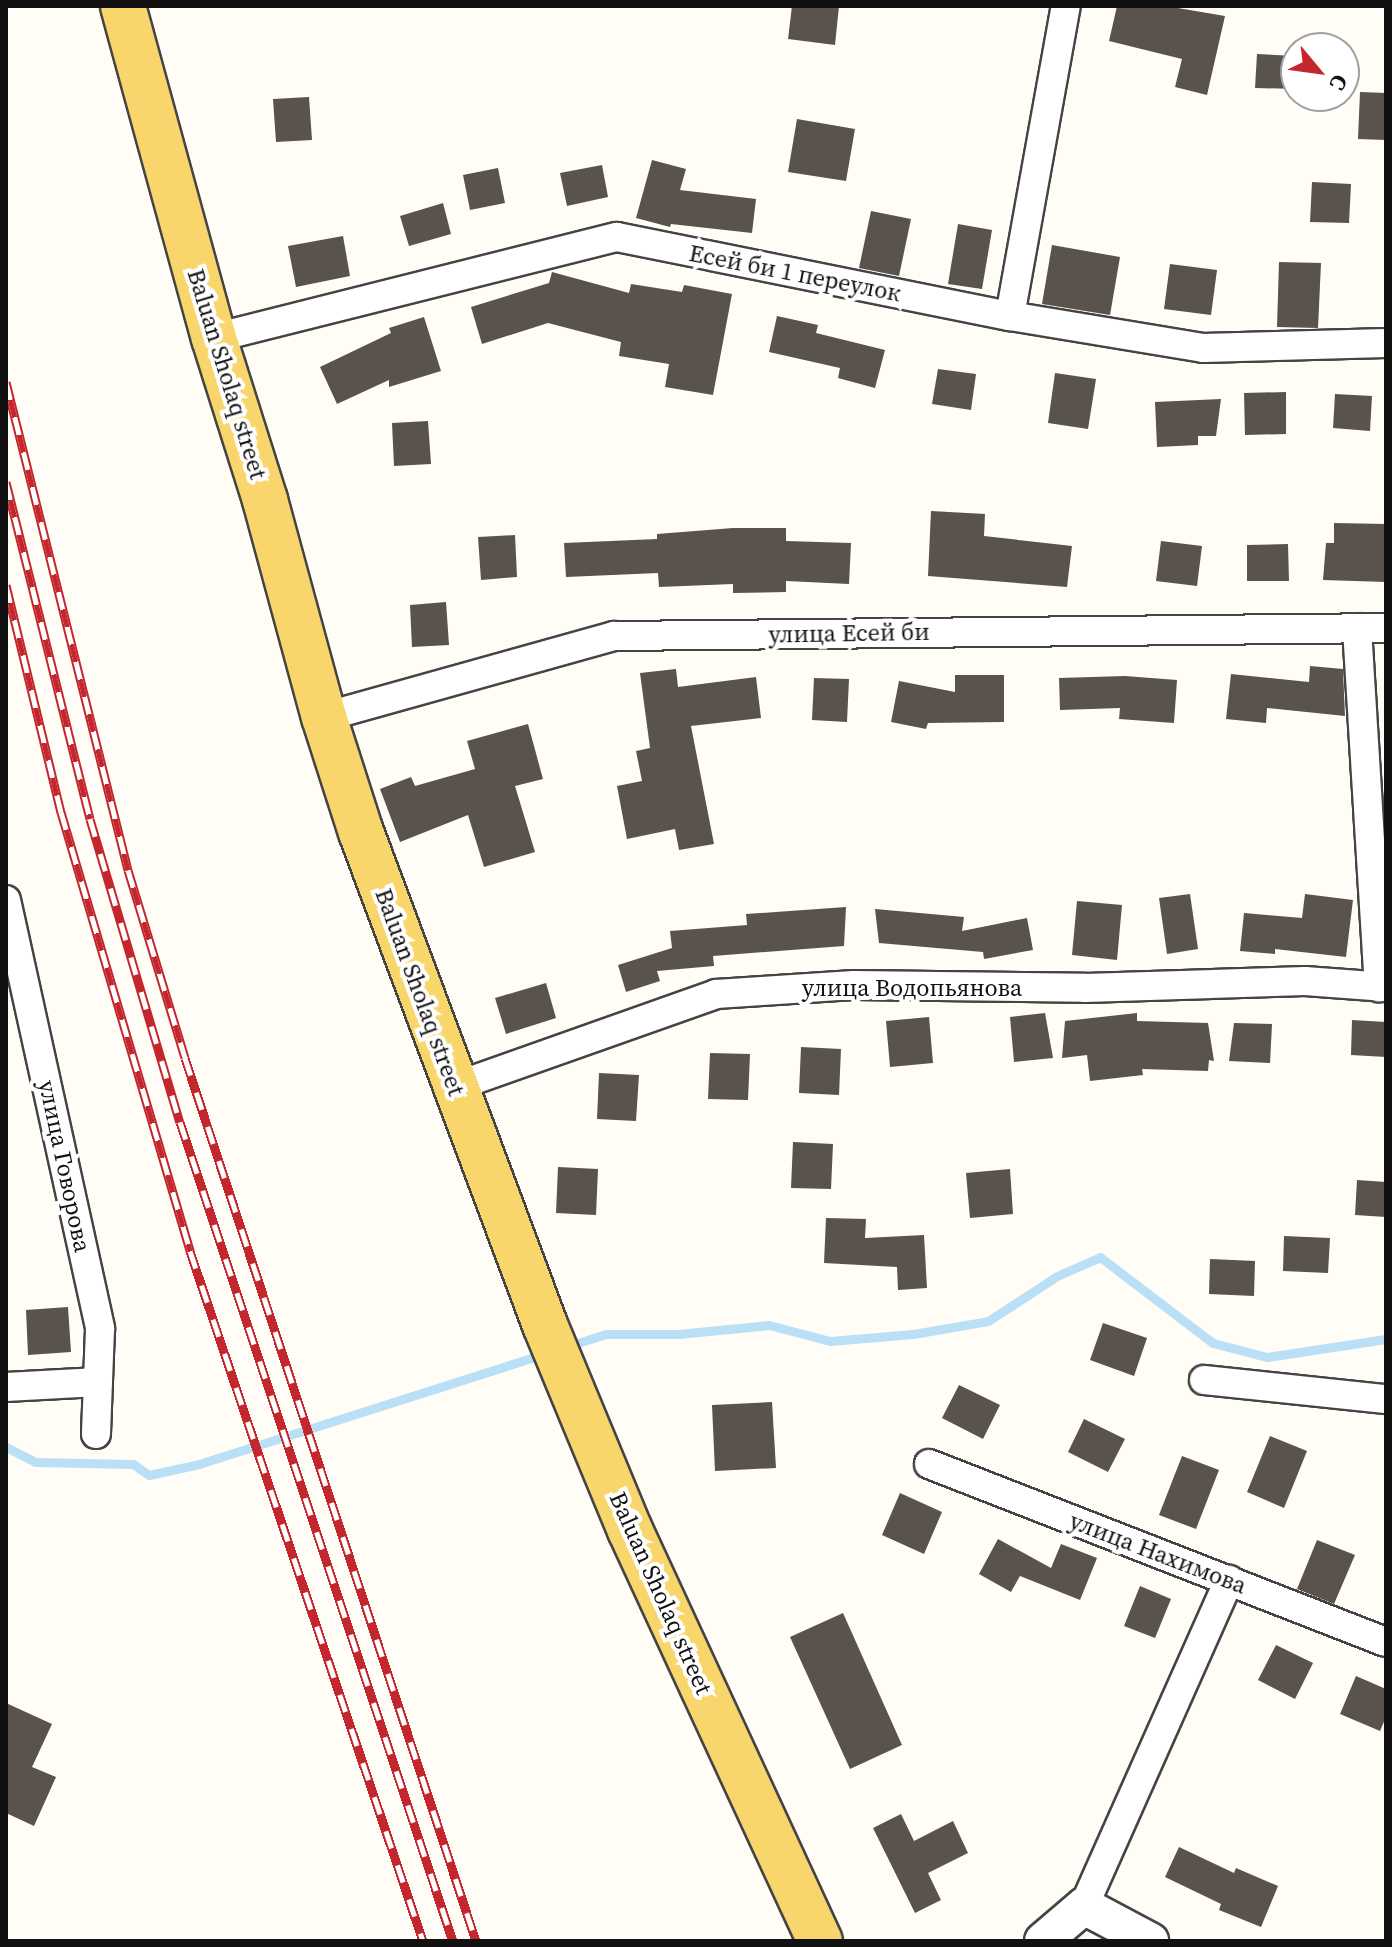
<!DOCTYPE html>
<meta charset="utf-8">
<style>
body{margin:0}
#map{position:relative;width:1392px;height:1947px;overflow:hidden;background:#fffdf5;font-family:"Source Serif 4",serif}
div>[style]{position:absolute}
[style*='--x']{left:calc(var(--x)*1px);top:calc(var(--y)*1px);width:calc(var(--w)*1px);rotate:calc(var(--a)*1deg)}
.stream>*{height:9px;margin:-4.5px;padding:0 4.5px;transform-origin:4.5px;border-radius:4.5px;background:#b9e0f7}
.building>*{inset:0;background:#5a524d}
.roads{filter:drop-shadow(2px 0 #444) drop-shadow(-2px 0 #444) drop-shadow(0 2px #444) drop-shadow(0 -2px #444)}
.minor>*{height:28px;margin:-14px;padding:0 14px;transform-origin:14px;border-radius:14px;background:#fff}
.tertiary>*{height:36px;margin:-18px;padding:0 18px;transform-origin:18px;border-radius:18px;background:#fff}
.primary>*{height:44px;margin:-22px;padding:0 22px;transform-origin:22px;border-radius:22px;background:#f9d66b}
.rail>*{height:9px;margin-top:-4.5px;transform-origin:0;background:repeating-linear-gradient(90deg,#fff 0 18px,#c4262e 0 36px);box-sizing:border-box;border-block:2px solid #c4262e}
span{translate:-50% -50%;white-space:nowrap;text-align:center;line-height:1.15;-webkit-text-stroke:8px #fff;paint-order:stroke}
.street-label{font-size:24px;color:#111}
.frame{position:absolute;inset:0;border:8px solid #111;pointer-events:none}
.north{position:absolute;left:1280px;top:32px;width:80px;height:80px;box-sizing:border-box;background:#fff;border:2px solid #a0a0a0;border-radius:50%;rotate:119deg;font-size:22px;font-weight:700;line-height:32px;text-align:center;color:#111}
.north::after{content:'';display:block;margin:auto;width:28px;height:36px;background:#c4262e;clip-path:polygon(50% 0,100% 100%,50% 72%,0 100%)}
</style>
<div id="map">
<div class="stream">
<div style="--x:565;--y:1347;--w:43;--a:-17.6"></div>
<div style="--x:606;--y:1334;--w:72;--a:0"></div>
<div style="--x:678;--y:1334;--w:91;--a:-5.6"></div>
<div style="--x:769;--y:1325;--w:63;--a:14.7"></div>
<div style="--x:830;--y:1341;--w:83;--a:-4.8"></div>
<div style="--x:913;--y:1334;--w:76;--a:-9.8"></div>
<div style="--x:988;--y:1321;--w:82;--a:-33.1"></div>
<div style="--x:1057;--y:1276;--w:47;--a:-23.8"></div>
<div style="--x:1100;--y:1257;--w:142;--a:37.3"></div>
<div style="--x:1213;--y:1343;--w:56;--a:14.5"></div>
<div style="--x:1267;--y:1357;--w:120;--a:-8.6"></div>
<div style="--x:6;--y:1447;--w:33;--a:27"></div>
<div style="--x:35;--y:1462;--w:98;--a:1.2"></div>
<div style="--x:133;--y:1464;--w:19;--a:35"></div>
<div style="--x:149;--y:1475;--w:51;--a:-12.4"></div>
<div style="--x:199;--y:1464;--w:362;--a:-17.7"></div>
</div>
<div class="building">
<div style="clip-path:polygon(792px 6px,839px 6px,835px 45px,788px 39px)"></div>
<div style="clip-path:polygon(1117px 6px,1166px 6px,1225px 16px,1207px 95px,1175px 87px,1182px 59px,1109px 41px)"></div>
<div style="clip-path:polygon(1257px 54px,1296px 56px,1296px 89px,1255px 88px)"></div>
<div style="clip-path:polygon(1360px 92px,1386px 93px,1386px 140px,1358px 139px)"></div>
<div style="clip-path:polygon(309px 97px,312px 140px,276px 142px,273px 99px)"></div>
<div style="clip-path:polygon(797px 119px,855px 129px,846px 181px,788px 172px)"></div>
<div style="clip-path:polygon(652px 160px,686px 169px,680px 190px,756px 199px,752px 233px,671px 224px,670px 227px,636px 218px)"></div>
<div style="clip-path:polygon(602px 165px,608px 197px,567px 206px,560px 173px)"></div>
<div style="clip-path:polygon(498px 168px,505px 203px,470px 210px,463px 175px)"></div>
<div style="clip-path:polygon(1312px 182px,1351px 184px,1349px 223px,1310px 222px)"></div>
<div style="clip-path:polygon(443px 203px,451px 234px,409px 246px,400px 216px)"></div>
<div style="clip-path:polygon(871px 211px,911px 219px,899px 276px,859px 268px)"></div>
<div style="clip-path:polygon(958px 224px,992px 230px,982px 289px,948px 284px)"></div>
<div style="clip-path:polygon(343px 236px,350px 276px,296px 287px,288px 246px)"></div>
<div style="clip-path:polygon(1052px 245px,1120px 257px,1110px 315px,1042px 304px)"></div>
<div style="clip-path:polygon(1279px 262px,1321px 263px,1318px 328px,1277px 327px)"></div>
<div style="clip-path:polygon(1170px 264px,1217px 270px,1211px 315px,1164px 309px)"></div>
<div style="clip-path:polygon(552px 272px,629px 293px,631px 284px,682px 292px,684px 285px,732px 294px,713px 395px,665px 387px,669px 364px,619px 356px,621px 342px,548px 323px,482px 344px,471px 307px,549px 283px)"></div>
<div style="clip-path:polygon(777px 316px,818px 325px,816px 333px,885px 350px,875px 388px,838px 378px,840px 368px,769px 352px)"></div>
<div style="clip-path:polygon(424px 317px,441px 371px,389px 387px,389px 380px,337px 404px,320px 367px,391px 333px,389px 328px)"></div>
<div style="clip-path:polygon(938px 369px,976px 374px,971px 410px,932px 404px)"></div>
<div style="clip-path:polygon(1055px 373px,1096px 379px,1088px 429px,1048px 423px)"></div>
<div style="clip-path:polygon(1286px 392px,1286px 434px,1245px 435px,1244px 393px)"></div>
<div style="clip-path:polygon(1335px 394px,1372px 396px,1370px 431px,1333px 428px)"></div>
<div style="clip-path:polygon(1221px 399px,1216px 436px,1198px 436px,1198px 445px,1157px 447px,1155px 402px)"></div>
<div style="clip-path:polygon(428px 421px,431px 464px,394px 466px,392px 423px)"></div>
<div style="clip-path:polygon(931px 511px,985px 514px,984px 536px,1072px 546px,1067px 587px,928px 576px)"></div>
<div style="clip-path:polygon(1334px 523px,1386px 524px,1386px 582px,1323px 580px,1326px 543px,1334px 543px)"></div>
<div style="clip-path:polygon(733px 528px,786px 528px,786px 541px,851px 543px,849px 584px,786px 581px,786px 592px,733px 593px,733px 584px,659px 587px,658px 573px,566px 577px,564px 543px,657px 539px,657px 534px)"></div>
<div style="clip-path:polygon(515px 535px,517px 577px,481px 580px,478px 537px)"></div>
<div style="clip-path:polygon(1161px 541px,1202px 546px,1197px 586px,1156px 581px)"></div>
<div style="clip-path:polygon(1288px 544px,1289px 581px,1247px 581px,1247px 545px)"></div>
<div style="clip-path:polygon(446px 602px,449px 645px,412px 647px,410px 605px)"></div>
<div style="clip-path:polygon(1310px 666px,1343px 669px,1345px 716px,1267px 708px,1266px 723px,1226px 719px,1231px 674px,1309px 682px)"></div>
<div style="clip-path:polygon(676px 669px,678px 687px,756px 677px,761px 718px,691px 726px,714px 844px,679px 850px,675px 829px,627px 839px,617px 786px,642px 781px,636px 751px,650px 748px,640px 673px)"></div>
<div style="clip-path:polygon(955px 675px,1004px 675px,1004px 722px,928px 723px,926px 729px,891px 722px,899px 681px,955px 692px)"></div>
<div style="clip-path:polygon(1125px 676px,1177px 680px,1174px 723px,1119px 719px,1120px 708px,1060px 710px,1059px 678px)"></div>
<div style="clip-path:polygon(814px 678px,849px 679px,847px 722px,812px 720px)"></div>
<div style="clip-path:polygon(528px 724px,543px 779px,515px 786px,535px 852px,484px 867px,468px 815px,400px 842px,380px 789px,411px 777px,415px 786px,475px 769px,467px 741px)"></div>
<div style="clip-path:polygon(1190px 894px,1198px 949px,1167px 954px,1159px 898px)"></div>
<div style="clip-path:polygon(1305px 894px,1353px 900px,1346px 957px,1275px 949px,1275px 954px,1240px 951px,1244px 913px,1302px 918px)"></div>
<div style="clip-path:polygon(1077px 901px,1122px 905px,1117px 960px,1072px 955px)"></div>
<div style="clip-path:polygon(846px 907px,844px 946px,713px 956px,714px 966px,657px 971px,660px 981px,626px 992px,618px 965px,672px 948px,670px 931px,747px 925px,746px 914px)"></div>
<div style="clip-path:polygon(875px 909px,964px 917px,962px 931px,1027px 918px,1033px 950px,984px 959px,983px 952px,879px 943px)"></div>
<div style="clip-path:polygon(546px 983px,556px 1018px,506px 1034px,495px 998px)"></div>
<div style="clip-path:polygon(1045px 1013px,1053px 1058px,1014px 1062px,1010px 1017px)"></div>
<div style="clip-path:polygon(1137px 1013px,1137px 1021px,1208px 1023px,1214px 1061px,1209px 1060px,1208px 1071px,1142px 1069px,1143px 1075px,1090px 1081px,1087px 1055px,1062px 1058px,1065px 1021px)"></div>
<div style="clip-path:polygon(929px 1017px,933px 1063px,890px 1067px,886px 1021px)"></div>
<div style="clip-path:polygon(1352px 1020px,1386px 1022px,1386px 1057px,1351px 1055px)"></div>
<div style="clip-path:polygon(1234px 1023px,1272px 1024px,1270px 1063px,1229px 1061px)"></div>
<div style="clip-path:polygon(801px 1047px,841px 1049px,839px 1095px,799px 1093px)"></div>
<div style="clip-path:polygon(710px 1053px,750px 1054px,748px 1100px,708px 1099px)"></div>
<div style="clip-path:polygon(599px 1073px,639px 1075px,636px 1121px,597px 1119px)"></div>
<div style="clip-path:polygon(793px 1142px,833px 1144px,831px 1189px,791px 1188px)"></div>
<div style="clip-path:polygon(558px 1167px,598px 1169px,596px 1215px,556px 1213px)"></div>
<div style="clip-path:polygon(1010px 1169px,1013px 1214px,970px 1218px,966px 1173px)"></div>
<div style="clip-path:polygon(1357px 1180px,1386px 1182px,1386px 1217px,1355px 1215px)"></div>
<div style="clip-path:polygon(826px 1218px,866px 1219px,865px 1238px,924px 1235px,927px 1288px,898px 1290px,897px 1267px,824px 1263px)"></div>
<div style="clip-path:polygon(1284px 1236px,1330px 1238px,1328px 1273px,1283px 1271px)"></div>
<div style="clip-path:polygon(1210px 1259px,1255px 1261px,1254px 1296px,1209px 1294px)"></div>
<div style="clip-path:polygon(68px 1307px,71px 1352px,28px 1355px,26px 1310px)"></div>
<div style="clip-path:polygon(1103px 1323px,1147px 1338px,1134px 1376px,1090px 1360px)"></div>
<div style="clip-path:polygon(959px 1385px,1000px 1405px,983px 1439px,942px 1418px)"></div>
<div style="clip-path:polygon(772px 1402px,776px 1468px,715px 1471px,712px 1405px)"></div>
<div style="clip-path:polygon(1084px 1419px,1125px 1439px,1108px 1472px,1068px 1452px)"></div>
<div style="clip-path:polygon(1270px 1436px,1307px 1451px,1284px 1508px,1247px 1492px)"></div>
<div style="clip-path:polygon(1182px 1456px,1219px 1470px,1196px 1529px,1159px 1515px)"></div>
<div style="clip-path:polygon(900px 1493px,942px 1512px,924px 1554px,882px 1535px)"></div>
<div style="clip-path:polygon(998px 1539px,1051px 1568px,1061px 1544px,1097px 1558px,1080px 1600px,1020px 1576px,1011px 1592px,979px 1574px)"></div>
<div style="clip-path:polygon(1317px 1540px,1355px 1555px,1334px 1604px,1297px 1589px)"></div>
<div style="clip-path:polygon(1140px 1586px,1171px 1599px,1155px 1638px,1124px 1626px)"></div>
<div style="clip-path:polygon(843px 1613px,902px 1745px,850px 1769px,790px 1637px)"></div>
<div style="clip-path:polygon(1276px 1645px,1313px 1663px,1295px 1699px,1258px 1680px)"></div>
<div style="clip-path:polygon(1356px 1676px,1386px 1689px,1386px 1717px,1380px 1731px,1340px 1714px)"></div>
<div style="clip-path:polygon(6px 1703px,52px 1724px,32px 1767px,56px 1777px,34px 1826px,6px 1813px)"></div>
<div style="clip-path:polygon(901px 1814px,914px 1841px,953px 1821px,968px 1853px,928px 1873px,941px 1900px,915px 1913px,873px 1828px)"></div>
<div style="clip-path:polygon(1179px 1847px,1234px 1873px,1236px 1868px,1278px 1886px,1261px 1927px,1219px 1910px,1221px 1904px,1165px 1877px)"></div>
</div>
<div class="roads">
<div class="minor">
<div style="--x:1010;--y:316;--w:315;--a:-79.8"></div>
<div style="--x:214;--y:338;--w:415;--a:-14.1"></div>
<div style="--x:617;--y:237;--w:401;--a:11.4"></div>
<div style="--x:1010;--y:316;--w:196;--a:9.4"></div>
<div style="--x:1203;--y:348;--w:183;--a:-1.6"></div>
<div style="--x:1357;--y:628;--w:360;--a:86.5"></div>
<div style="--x:324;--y:717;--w:301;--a:-15.6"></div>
<div style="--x:614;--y:636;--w:772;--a:-0.59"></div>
<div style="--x:6;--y:900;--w:439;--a:77.6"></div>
<div style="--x:100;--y:1329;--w:105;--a:92.2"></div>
<div style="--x:454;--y:1087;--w:278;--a:-19.5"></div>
<div style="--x:716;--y:994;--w:138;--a:-3.7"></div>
<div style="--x:854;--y:985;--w:231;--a:0.7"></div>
<div style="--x:1085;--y:988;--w:220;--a:-1.8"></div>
<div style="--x:1305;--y:981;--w:81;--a:4.2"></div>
<div style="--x:1204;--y:1380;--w:183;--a:6"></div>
<div style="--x:6;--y:1387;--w:92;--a:-3.1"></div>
<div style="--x:929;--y:1464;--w:490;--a:21.3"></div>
<div style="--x:1084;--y:1906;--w:357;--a:-66"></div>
</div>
<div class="tertiary">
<div style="--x:1043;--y:1941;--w:54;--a:-40.5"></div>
<div style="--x:1084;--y:1906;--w:75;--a:27.9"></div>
</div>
<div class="primary">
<div style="--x:123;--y:6;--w:344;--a:74.7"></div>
<div style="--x:214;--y:338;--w:170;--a:72.5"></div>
<div style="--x:265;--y:500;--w:225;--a:74.8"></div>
<div style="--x:324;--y:717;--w:121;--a:72.2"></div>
<div style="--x:361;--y:832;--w:526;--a:69.53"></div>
<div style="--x:545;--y:1325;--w:222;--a:67.5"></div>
<div style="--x:630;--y:1530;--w:453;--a:65.2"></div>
</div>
</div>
<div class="rail">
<div style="--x:6;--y:382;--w:503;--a:75.96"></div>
<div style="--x:128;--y:870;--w:196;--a:73.1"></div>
<div style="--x:185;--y:1058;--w:930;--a:71.76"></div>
<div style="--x:6;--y:482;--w:347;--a:76"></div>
<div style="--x:90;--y:819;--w:316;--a:73.5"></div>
<div style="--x:180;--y:1122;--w:863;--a:71.57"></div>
<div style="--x:6;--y:585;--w:234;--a:76.4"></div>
<div style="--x:61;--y:812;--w:458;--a:73.6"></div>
<div style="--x:190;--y:1251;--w:728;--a:71.34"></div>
</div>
<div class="street-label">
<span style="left:795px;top:273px;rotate:11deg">Есей би 1 переулок</span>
<span style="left:227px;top:374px;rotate:73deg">Baluan Sholaq street</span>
<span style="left:849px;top:633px;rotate:-1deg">улица Есей би</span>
<span style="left:912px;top:988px">улица Водопьянова</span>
<span style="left:420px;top:992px;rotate:70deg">Baluan Sholaq street</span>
<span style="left:65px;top:1166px;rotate:78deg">улица Говорова</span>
<span style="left:1158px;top:1553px;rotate:21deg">улица Нахимова</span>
<span style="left:661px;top:1593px;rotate:66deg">Baluan Sholaq street</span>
</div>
<div class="frame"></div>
<div class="north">С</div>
</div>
